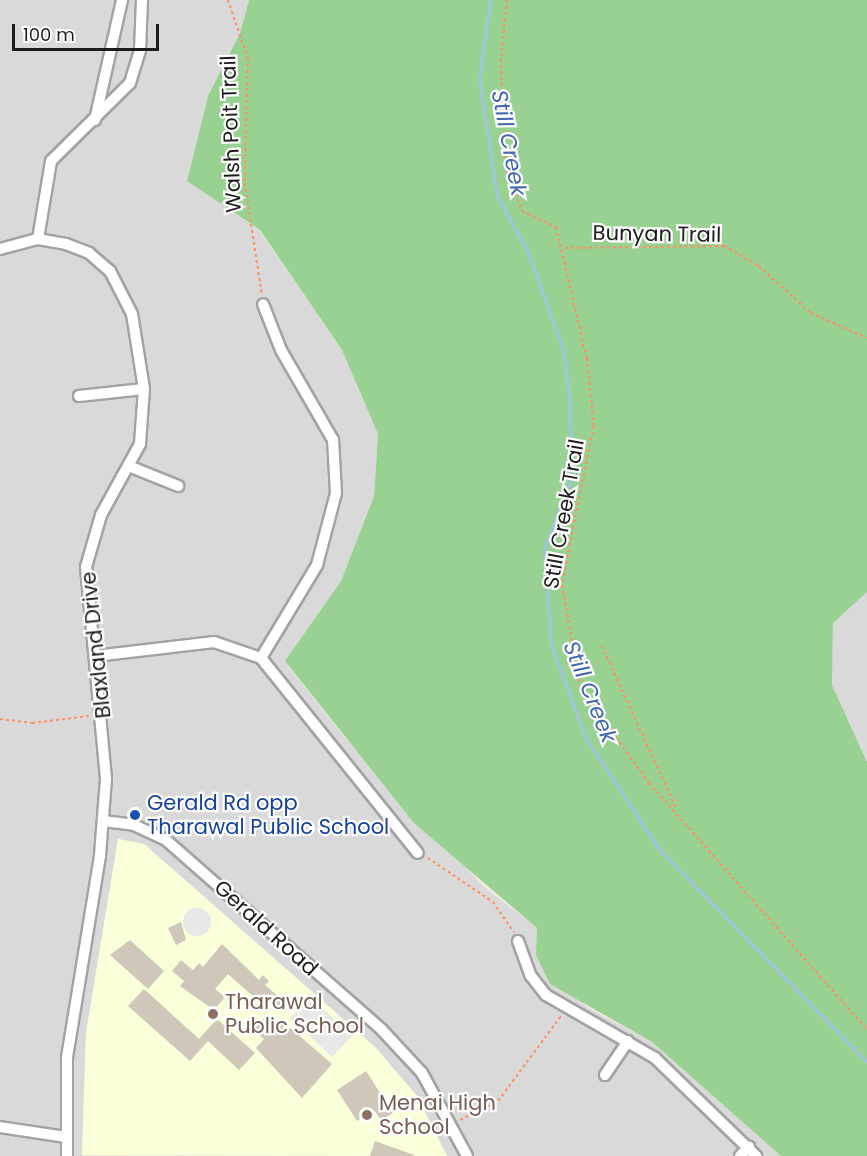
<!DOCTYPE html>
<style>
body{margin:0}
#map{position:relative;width:867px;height:1156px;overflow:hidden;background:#eeece1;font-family:Poppins,sans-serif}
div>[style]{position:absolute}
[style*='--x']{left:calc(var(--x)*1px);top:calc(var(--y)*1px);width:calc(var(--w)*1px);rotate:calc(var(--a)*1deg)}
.residential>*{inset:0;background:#dad9d9}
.education>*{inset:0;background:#f8ffd9}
.forest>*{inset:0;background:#99d193}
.parking>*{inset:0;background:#e8e8e8}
.round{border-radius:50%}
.stream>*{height:3px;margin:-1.5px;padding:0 1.5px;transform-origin:1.5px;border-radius:1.5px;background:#9ec4df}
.building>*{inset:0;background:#cec7ba}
.path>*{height:1.5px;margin-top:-0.75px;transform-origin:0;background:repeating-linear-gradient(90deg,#ff8f61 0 3px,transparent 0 6px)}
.roads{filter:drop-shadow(2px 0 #a3a3a3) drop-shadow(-2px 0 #a3a3a3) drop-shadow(0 2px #a3a3a3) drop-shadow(0 -2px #a3a3a3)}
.street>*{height:10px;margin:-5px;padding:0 5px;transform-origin:5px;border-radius:5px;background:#fff}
.dots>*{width:16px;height:16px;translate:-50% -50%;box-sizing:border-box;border:3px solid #fff;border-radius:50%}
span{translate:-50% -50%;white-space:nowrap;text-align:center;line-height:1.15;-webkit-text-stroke:4.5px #fff;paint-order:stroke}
.street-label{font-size:21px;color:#1c1c1c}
.transit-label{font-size:21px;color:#164399}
.left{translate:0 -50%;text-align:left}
.education-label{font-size:21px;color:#785e54}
.water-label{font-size:22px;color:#4366b1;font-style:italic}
.scale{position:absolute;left:12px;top:24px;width:147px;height:27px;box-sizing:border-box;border:3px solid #1c1c1c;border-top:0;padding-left:8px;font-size:18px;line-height:21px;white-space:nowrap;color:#1c1c1c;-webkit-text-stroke:4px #fff;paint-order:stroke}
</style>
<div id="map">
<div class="residential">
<div style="clip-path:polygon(0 0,249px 0,240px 33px,208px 96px,187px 180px,259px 230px,342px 350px,378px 433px,374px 496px,341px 581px,285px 662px,346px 739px,484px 887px,537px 928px,536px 955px,588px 1008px,652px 1042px,781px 1156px,447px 1156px,417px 1096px,376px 1048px,144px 844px,118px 839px,86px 1033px,82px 1156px,0 1156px)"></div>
<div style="clip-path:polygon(867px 592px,867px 762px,832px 685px,833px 623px)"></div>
</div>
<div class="education">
<div style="clip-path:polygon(118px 839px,144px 844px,376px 1048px,417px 1096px,447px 1156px,82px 1155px,86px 1033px)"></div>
</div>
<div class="forest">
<div style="clip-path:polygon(249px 0,867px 0,867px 592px,833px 623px,832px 685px,867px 762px,867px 1156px,781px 1156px,652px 1042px,550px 984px,536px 955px,537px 928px,414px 823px,285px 661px,341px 581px,374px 496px,378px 434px,342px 350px,260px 230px,187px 181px,208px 96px,240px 33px)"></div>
</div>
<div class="parking">
<div class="round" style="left:183px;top:908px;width:28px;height:28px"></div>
<div style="clip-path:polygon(311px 997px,352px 1036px,332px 1057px,290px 1018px)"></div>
</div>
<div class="stream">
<div style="--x:490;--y:0;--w:80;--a:97.9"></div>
<div style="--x:479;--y:79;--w:118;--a:81.3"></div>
<div style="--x:497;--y:196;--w:62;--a:60.9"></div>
<div style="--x:527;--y:250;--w:105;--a:70"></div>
<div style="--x:563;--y:349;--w:47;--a:82.7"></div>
<div style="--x:569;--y:396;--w:80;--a:87.9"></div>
<div style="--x:572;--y:476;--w:79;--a:110.7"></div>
<div style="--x:544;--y:550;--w:95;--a:85.8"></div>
<div style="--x:551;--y:645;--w:100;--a:69.6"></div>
<div style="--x:586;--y:739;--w:132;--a:56.4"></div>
<div style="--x:659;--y:849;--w:298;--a:45.7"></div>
</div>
<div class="building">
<div style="clip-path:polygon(181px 922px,186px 940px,176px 945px,168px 928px)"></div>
<div style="clip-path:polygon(130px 940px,164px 971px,148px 989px,110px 955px)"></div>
<div style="clip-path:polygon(222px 944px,259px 980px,263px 975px,269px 981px,265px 985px,285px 1002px,279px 1009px,271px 1002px,266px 1008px,228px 974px,215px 989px,225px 997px,214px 1010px,180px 986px,184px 981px,172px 971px,181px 960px,193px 970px,199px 963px,203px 967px)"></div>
<div style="clip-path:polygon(144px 989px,199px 1039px,217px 1019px,255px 1053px,239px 1070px,208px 1041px,190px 1061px,128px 1006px)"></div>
<div style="clip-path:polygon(263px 1019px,273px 1029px,281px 1020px,332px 1064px,302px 1098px,256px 1048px,264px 1039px,253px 1030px)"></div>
<div style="clip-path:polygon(366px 1071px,393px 1113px,381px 1120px,374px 1110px,357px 1121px,337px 1090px)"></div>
<div style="clip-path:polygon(375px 1141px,414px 1155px,414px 1156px,370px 1156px)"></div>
</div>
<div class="path">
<div style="--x:228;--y:0;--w:61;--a:71"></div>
<div style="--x:248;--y:58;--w:125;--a:91.4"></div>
<div style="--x:245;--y:183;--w:112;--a:81.3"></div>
<div style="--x:507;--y:0;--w:65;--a:95.3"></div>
<div style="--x:501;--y:65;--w:106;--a:86.8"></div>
<div style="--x:507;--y:171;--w:43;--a:69.4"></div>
<div style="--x:522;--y:211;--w:38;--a:25"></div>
<div style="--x:556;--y:227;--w:135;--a:76.7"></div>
<div style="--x:587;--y:358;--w:68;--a:84.1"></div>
<div style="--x:594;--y:426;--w:162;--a:101.4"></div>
<div style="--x:562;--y:585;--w:106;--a:79.6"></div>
<div style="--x:581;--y:689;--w:116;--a:54.1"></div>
<div style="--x:649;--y:783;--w:329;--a:48.5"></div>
<div style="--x:565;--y:248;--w:159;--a:-0.7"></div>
<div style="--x:724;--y:246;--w:40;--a:29.7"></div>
<div style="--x:759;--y:266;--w:70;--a:42.1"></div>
<div style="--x:811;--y:313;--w:61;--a:24.1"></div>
<div style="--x:602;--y:646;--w:178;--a:65.4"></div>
<div style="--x:0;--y:719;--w:32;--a:7"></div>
<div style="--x:32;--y:723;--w:57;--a:-7"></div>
<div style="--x:428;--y:858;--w:78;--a:34.1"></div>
<div style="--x:493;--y:902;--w:37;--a:55"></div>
<div style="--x:460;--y:1120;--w:42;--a:-26.6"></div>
<div style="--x:498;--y:1101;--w:106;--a:-53.5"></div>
</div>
<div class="roads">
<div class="street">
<div style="--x:95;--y:120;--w:123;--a:-77.3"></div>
<div style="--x:38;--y:239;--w:79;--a:-80.5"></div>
<div style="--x:51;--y:161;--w:111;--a:-44.6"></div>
<div style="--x:130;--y:83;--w:34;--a:-73"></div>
<div style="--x:140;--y:50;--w:50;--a:-87.7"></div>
<div style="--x:0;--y:249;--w:39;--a:-15"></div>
<div style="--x:38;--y:239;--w:28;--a:10"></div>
<div style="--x:66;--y:244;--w:25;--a:21"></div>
<div style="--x:89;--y:253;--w:28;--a:41"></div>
<div style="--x:110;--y:271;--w:48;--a:62.9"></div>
<div style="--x:132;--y:314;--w:76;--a:80.9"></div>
<div style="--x:144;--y:389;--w:55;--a:94.2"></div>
<div style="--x:140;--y:444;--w:81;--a:118.8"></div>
<div style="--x:101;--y:515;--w:54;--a:106.1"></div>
<div style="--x:86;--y:567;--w:213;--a:84.6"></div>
<div style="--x:106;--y:779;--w:77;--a:94.5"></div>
<div style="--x:100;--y:856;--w:205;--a:99.3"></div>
<div style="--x:67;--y:1058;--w:98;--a:90"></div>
<div style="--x:79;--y:396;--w:65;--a:-6.1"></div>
<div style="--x:131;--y:467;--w:51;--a:22"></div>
<div style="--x:95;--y:656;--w:120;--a:-6.7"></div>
<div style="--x:214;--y:642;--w:50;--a:18.8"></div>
<div style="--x:261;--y:658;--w:250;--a:51.2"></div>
<div style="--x:261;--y:658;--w:109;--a:-58.9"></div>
<div style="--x:317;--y:565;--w:74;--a:-75.2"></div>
<div style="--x:336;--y:493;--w:53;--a:-93.2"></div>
<div style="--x:333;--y:440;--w:104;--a:-120"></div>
<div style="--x:281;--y:350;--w:49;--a:-111.4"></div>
<div style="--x:103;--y:821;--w:31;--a:7"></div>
<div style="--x:134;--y:825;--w:35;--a:25"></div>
<div style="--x:166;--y:840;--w:286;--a:41.3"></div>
<div style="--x:381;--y:1029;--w:60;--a:47"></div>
<div style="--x:422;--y:1073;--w:94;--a:61.5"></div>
<div style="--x:518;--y:941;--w:37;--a:70"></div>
<div style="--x:531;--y:976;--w:24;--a:52"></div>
<div style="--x:546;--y:995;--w:126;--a:30"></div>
<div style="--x:655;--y:1058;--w:141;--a:44.1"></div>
<div style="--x:605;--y:1075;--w:41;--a:-55.9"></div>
<div style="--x:0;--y:1127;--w:67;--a:8.6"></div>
<div style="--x:740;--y:1156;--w:13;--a:-45"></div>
</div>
</div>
<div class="dots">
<div style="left:135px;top:815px;background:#1a4fb4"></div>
<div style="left:213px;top:1014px;background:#8d6e63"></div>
<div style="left:367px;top:1115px;background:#8d6e63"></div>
</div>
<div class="street-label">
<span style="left:231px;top:134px;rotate:-92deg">Walsh Poit Trail</span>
<span style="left:657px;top:234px;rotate:1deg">Bunyan Trail</span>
<span style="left:564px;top:514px;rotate:-80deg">Still Creek Trail</span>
<span style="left:96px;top:645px;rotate:-96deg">Blaxland Drive</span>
<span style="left:266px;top:928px;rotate:42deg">Gerald Road</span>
</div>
<div class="transit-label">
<span class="left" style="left:147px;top:815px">Gerald Rd opp<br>Tharawal Public School</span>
</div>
<div class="education-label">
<span class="left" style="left:225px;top:1014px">Tharawal<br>Public School</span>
<span class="left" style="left:379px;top:1115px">Menai High<br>School</span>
</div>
<div class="water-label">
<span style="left:509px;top:143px;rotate:79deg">Still Creek</span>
<span style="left:590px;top:692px;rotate:68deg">Still Creek</span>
</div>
<div class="scale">100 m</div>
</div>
